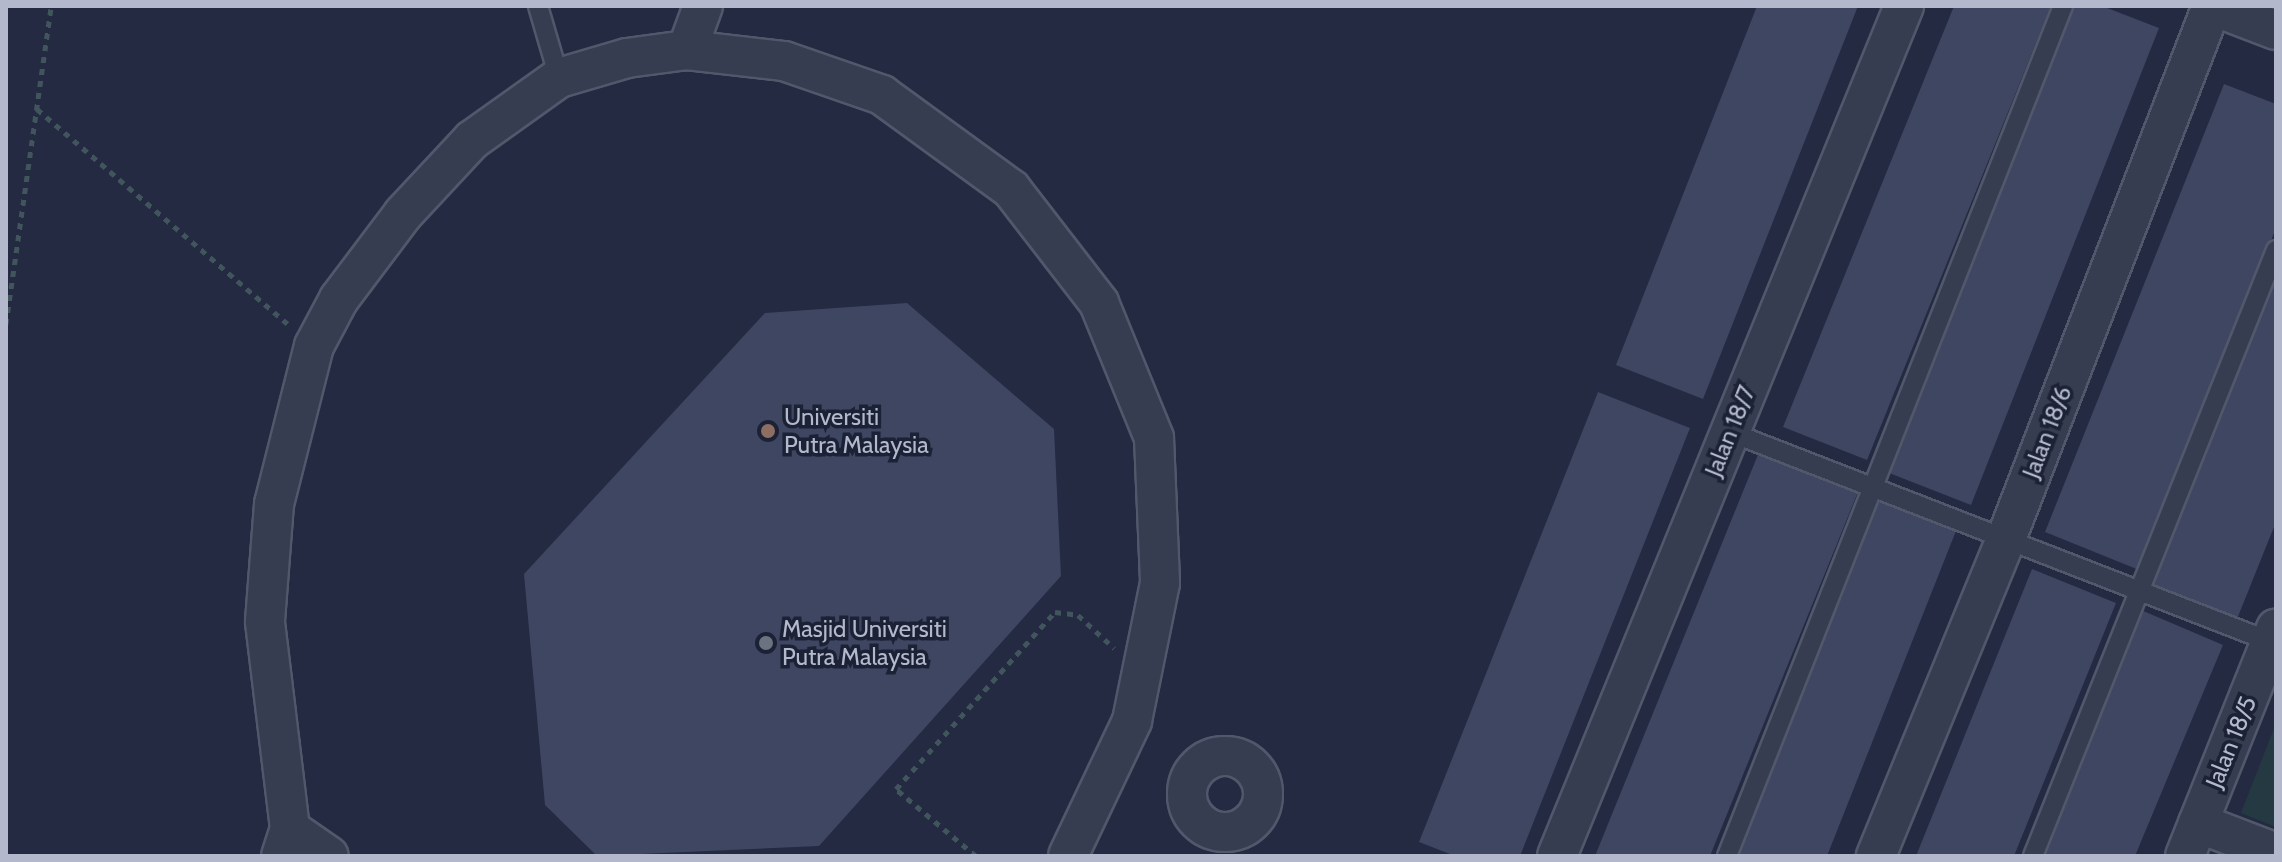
<!DOCTYPE html>
<style>
body{margin:0}
#map{position:relative;width:2282px;height:862px;overflow:hidden;background:#232a41;font-family:Cabin,sans-serif}
div>[style]{position:absolute}
[style*='--x']{left:calc(var(--x)*1px);top:calc(var(--y)*1px);width:calc(var(--w)*1px);rotate:calc(var(--a)*1deg)}
.green>*{inset:0;background:#253942}
.building>*{inset:0;background:#3e4662}
.path>*{height:5px;margin-top:-2.5px;transform-origin:0;background:repeating-linear-gradient(90deg,#40555c 0 6px,transparent 0 12px)}
.roads{filter:drop-shadow(2px 0 #52586c) drop-shadow(-2px 0 #52586c) drop-shadow(0 2px #52586c) drop-shadow(0 -2px #52586c)}
.service>*{height:18px;margin:-9px;padding:0 9px;transform-origin:9px;border-radius:9px;background:#373d51}
.minor>*{height:38px;margin:-19px;padding:0 19px;transform-origin:19px;border-radius:19px;background:#373d51}
.minor>.ring{margin:-19px;padding:0;box-sizing:content-box;background:none;border:38px solid #373d51;border-radius:50%}
.dots>*{width:22px;height:22px;translate:-50% -50%;box-sizing:border-box;border:4px solid #1c2236;border-radius:50%}
span{translate:-50% -50%;white-space:nowrap;text-align:center;line-height:1.15;-webkit-text-stroke:7px #1c2236;paint-order:stroke}
.poi-label{font-size:24px;color:#b3b8cc}
.left{translate:0 -50%;text-align:left}
.street-label{font-size:24px;color:#b3b8cc}
.frame{position:absolute;inset:0;border:8px solid #b3b8cc;pointer-events:none}
</style>
<div id="map">
<div class="green">
<div style="clip-path:polygon(2276px 723px,2276px 827px,2241px 813px)"></div>
</div>
<div class="building">
<div style="clip-path:polygon(1757px 6px,1858px 6px,1703px 399px,1616px 365px)"></div>
<div style="clip-path:polygon(1954px 6px,2051px 6px,1867px 460px,1783px 427px)"></div>
<div style="clip-path:polygon(2066px 6px,2102px 6px,2159px 28px,1971px 505px,1884px 471px)"></div>
<div style="clip-path:polygon(2224px 84px,2276px 104px,2276px 228px,2139px 570px,2045px 532px)"></div>
<div style="clip-path:polygon(2276px 261px,2276px 522px,2237px 619px,2147px 584px)"></div>
<div style="clip-path:polygon(907px 303px,1054px 429px,1061px 576px,819px 846px,597px 856px,545px 805px,524px 574px,765px 313px)"></div>
<div style="clip-path:polygon(1598px 392px,1690px 428px,1520px 856px,1455px 856px,1419px 842px)"></div>
<div style="clip-path:polygon(1759px 452px,1858px 492px,1710px 856px,1595px 856px)"></div>
<div style="clip-path:polygon(1872px 499px,1956px 531px,1827px 856px,1731px 856px)"></div>
<div style="clip-path:polygon(2032px 569px,2116px 603px,2014px 856px,1916px 856px)"></div>
<div style="clip-path:polygon(2141px 610px,2223px 645px,2135px 856px,2038px 856px)"></div>
</div>
<div class="path">
<div style="--x:37;--y:109;--w:330;--a:40.6"></div>
<div style="--x:6;--y:324;--w:321;--a:-81.9"></div>
<div style="--x:976;--y:856;--w:104;--a:-140.1"></div>
<div style="--x:896;--y:789;--w:238;--a:-48.1"></div>
<div style="--x:1055;--y:612;--w:23;--a:7"></div>
<div style="--x:1078;--y:615;--w:49;--a:42.5"></div>
</div>
<div class="roads">
<div class="service">
<div style="--x:538;--y:6;--w:75;--a:73.7"></div>
<div style="--x:1730;--y:432;--w:580;--a:21.21"></div>
<div style="--x:1727;--y:856;--w:914;--a:-68.43"></div>
<div style="--x:2033;--y:856;--w:653;--a:-68.15"></div>
</div>
<div class="minor">
<div style="--x:2213;--y:6;--w:67;--a:20.9"></div>
<div style="--x:687;--y:50;--w:47;--a:-70"></div>
<div class="ring" style="left:1187px;top:756px;width:38px;height:38px"></div>
<div style="--x:2198;--y:823;--w:84;--a:21"></div>
<div style="--x:290;--y:829;--w:47;--a:34.7"></div>
<div style="--x:281;--y:856;--w:28;--a:-72"></div>
<div style="--x:290;--y:829;--w:209;--a:-96.9"></div>
<div style="--x:265;--y:621;--w:117;--a:-85.6"></div>
<div style="--x:274;--y:504;--w:163;--a:-75.8"></div>
<div style="--x:314;--y:346;--w:53;--a:-62"></div>
<div style="--x:339;--y:299;--w:106;--a:-53"></div>
<div style="--x:403;--y:214;--w:101;--a:-47"></div>
<div style="--x:472;--y:140;--w:107;--a:-35.5"></div>
<div style="--x:559;--y:78;--w:71;--a:-16.4"></div>
<div style="--x:627;--y:58;--w:61;--a:-7.6"></div>
<div style="--x:687;--y:50;--w:98;--a:6.5"></div>
<div style="--x:784;--y:61;--w:104;--a:19.1"></div>
<div style="--x:882;--y:95;--w:160;--a:36.1"></div>
<div style="--x:1011;--y:189;--w:144;--a:52.3"></div>
<div style="--x:1099;--y:303;--w:146;--a:67.8"></div>
<div style="--x:1154;--y:438;--w:145;--a:87.6"></div>
<div style="--x:1160;--y:583;--w:141;--a:101.5"></div>
<div style="--x:1132;--y:721;--w:149;--a:115.4"></div>
<div style="--x:1557;--y:856;--w:918;--a:-67.79"></div>
<div style="--x:1876;--y:856;--w:343;--a:-67.7"></div>
<div style="--x:2006;--y:539;--w:571;--a:-68.87"></div>
<div style="--x:2185;--y:856;--w:245;--a:-68.2"></div>
</div>
</div>
<div class="dots">
<div style="left:768px;top:431px;background:#8d6e63"></div>
<div style="left:766px;top:643px;background:#6b7280"></div>
</div>
<div class="poi-label">
<span class="left" style="left:784px;top:431px">Universiti<br>Putra Malaysia</span>
<span class="left" style="left:782px;top:643px">Masjid Universiti<br>Putra Malaysia</span>
</div>
<div class="street-label">
<span style="left:1730px;top:431px;rotate:-68deg">Jalan 18/7</span>
<span style="left:2047px;top:432px;rotate:-69deg">Jalan 18/6</span>
<span style="left:2231px;top:742px;rotate:-68deg">Jalan 18/5</span>
</div>
<div class="frame"></div>
</div>
